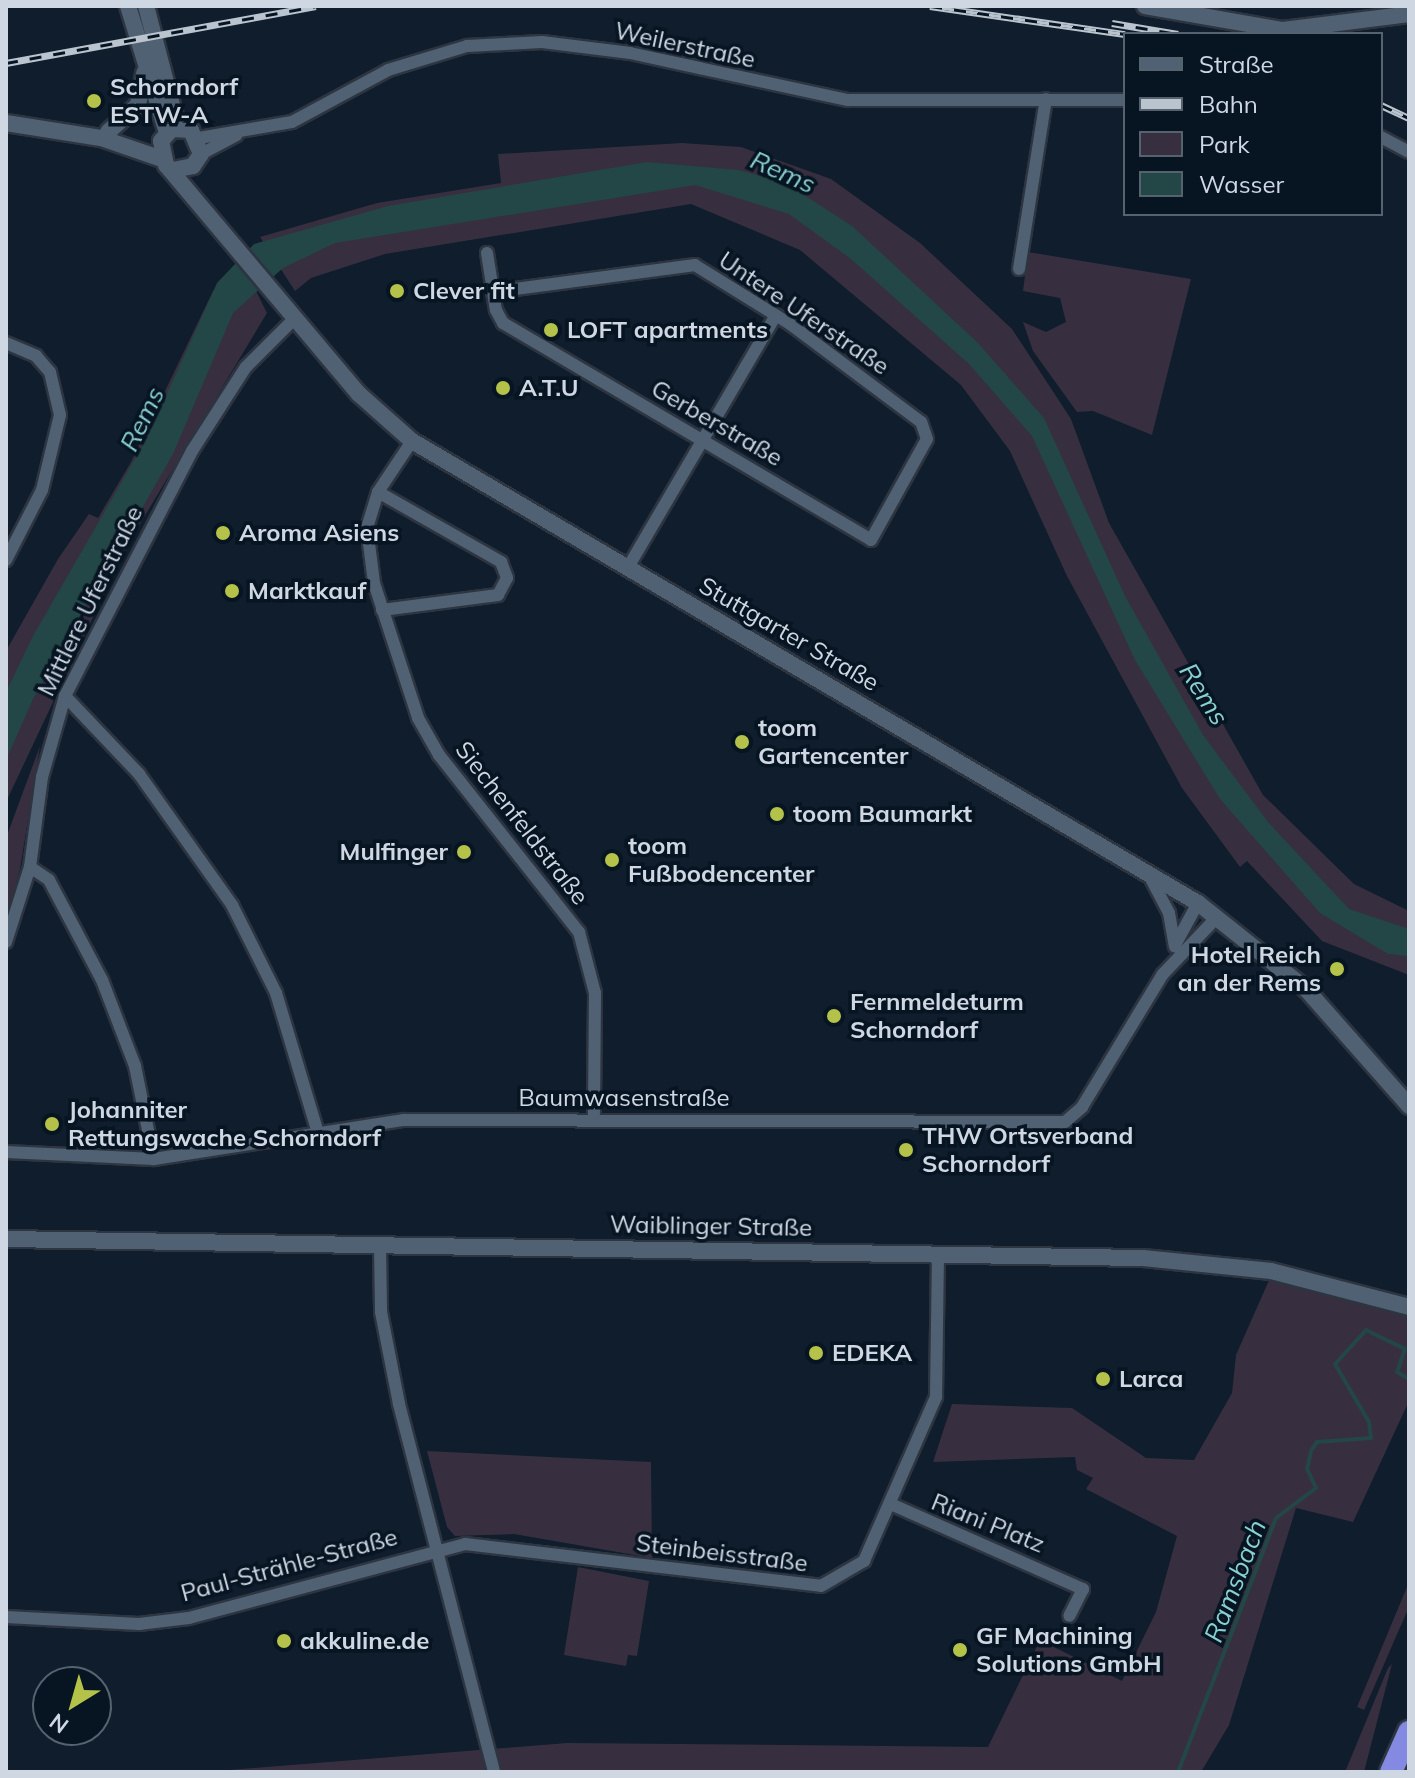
<!DOCTYPE html>
<meta charset="utf-8">
<style>
body{margin:0}
#map{position:relative;width:1415px;height:1778px;overflow:hidden;background:#0f1d2c;font-family:Mulish,sans-serif}
div>[style]{position:absolute}
[style*='--x']{left:calc(var(--x)*1px);top:calc(var(--y)*1px);width:calc(var(--w)*1px);rotate:calc(var(--a)*1deg)}
.green>*{inset:0;background:#372f3f}
.water>*{inset:0;background:#234647}
.stream>*{height:4px;margin:-2px;padding:0 2px;transform-origin:2px;border-radius:2px;background:#234647}
.roads{filter:drop-shadow(2px 0 #2d3541) drop-shadow(-2px 0 #2d3541) drop-shadow(0 2px #2d3541) drop-shadow(0 -2px #2d3541)}
.street>*{height:12px;margin:-6px;padding:0 6px;transform-origin:6px;border-radius:6px;background:#516174}
.secondary>*{height:16px;margin:-8px;padding:0 8px;transform-origin:8px;border-radius:8px;background:#516174}
.highway>*{height:22px;margin:-11px;padding:0 11px;transform-origin:11px;border-radius:11px;background:#8489e1}
.rail>*{height:7px;margin-top:-3.5px;transform-origin:0;background:repeating-linear-gradient(90deg,#071422 0 12px,#bac4cf 0 24px);box-sizing:border-box;border-block:2px solid #bac4cf}
.dots>*{width:22px;height:22px;translate:-50% -50%;box-sizing:border-box;border:4px solid #071422;border-radius:50%}
span{translate:-50% -50%;white-space:nowrap;text-align:center;line-height:1.15;-webkit-text-stroke:7px #071422;paint-order:stroke}
.street-label{font-size:24px;color:#ced7e2}
.poi-label{font-size:24px;color:#ced7e2;font-weight:700}
.left{translate:0 -50%;text-align:left}
.right{translate:-100% -50%;text-align:right}
.water-label{font-size:26px;color:#89d0d1;font-style:italic}
.frame{position:absolute;inset:0;border:8px solid #ced7e2;pointer-events:none}
.legend{position:absolute;left:1123px;top:32px;width:260px;height:184px;box-sizing:border-box;background:#071422;border:2px solid #57626f;margin:0;padding:10px 14px;list-style:none;font-size:24px;color:#ced7e2}
.legend li{display:flex;align-items:center;gap:16px;height:40px}
.legend b{width:40px;border:2px solid #57626f}
.north{position:absolute;left:32px;top:1666px;width:80px;height:80px;box-sizing:border-box;background:#071422;border:2px solid #57626f;border-radius:50%;rotate:217deg;font-size:22px;font-weight:700;line-height:32px;text-align:center;color:#ced7e2}
.north::after{content:'';display:block;margin:auto;width:28px;height:36px;background:#b4c24a;clip-path:polygon(50% 0,100% 100%,50% 72%,0 100%)}
</style>
<div id="map">
<div class="green">
<div style="clip-path:polygon(682px 143px,741px 147px,831px 179px,920px 243px,1012px 329px,1071px 419px,1109px 523px,1263px 795px,1354px 884px,1409px 911px,1409px 975px,1322px 941px,1247px 861px,1240px 867px,1182px 788px,1067px 576px,1010px 451px,961px 385px,800px 250px,691px 204px,385px 254px,311px 278px,295px 291px,260px 237px,377px 203px,501px 183px,498px 154px)"></div>
<div style="clip-path:polygon(1028px 252px,1191px 279px,1152px 435px,1093px 411px,1077px 412px,1033px 351px,1023px 322px,1046px 332px,1066px 322px,1060px 298px,1023px 291px)"></div>
<div style="clip-path:polygon(213px 291px,256px 291px,267px 313px,126px 547px,6px 802px,6px 651px,58px 559px,89px 514px,98px 518px,131px 462px)"></div>
<div style="clip-path:polygon(40px 746px,20px 869px,6px 921px,6px 838px)"></div>
<div style="clip-path:polygon(1270px 1278px,1409px 1314px,1409px 1401px,1353px 1522px,1296px 1508px,1229px 1725px,1201px 1772px,204px 1772px,567px 1743px,988px 1747px,1040px 1640px,1122px 1681px,1156px 1612px,1177px 1536px,1086px 1489px,1093px 1478px,1077px 1470px,1075px 1457px,933px 1462px,952px 1404px,1072px 1408px,1146px 1458px,1194px 1460px,1232px 1393px,1236px 1355px)"></div>
<div style="clip-path:polygon(427px 1451px,651px 1462px,652px 1558px,514px 1534px,455px 1536px,447px 1527px)"></div>
<div style="clip-path:polygon(578px 1567px,649px 1581px,637px 1656px,628px 1655px,626px 1666px,564px 1655px)"></div>
<div style="clip-path:polygon(1409px 1582px,1409px 1607px,1364px 1710px,1357px 1707px)"></div>
<div style="clip-path:polygon(1392px 1664px,1364px 1772px,1345px 1772px,1388px 1668px)"></div>
</div>
<div class="water">
<div style="clip-path:polygon(647px 162px,738px 170px,784px 182px,852px 226px,977px 342px,1044px 418px,1125px 596px,1203px 735px,1268px 822px,1349px 909px,1409px 929px,1409px 956px,1388px 954px,1320px 913px,1220px 799px,1135px 660px,1032px 436px,969px 364px,851px 259px,789px 214px,695px 185px,335px 243px,283px 268px,233px 313px,173px 454px,33px 699px,6px 760px,6px 692px,33px 636px,147px 438px,217px 283px,254px 244px,388px 206px)"></div>
</div>
<div class="stream">
<div style="--x:1178;--y:1772;--w:272;--a:-68.9"></div>
<div style="--x:1276;--y:1518;--w:50;--a:-36.9"></div>
<div style="--x:1316;--y:1488;--w:21;--a:-115"></div>
<div style="--x:1307;--y:1469;--w:18;--a:-77"></div>
<div style="--x:1311;--y:1451;--w:11;--a:-56"></div>
<div style="--x:1317;--y:1442;--w:54;--a:-4.2"></div>
<div style="--x:1371;--y:1438;--w:16;--a:-97"></div>
<div style="--x:1369;--y:1422;--w:67;--a:-120.4"></div>
<div style="--x:1335;--y:1364;--w:46;--a:-47.6"></div>
<div style="--x:1366;--y:1330;--w:43;--a:26"></div>
<div style="--x:1405;--y:1349;--w:24;--a:109"></div>
<div style="--x:1397;--y:1372;--w:14;--a:30"></div>
</div>
<div class="roads">
<div class="street">
<div style="--x:1381;--y:137;--w:32;--a:28"></div>
<div style="--x:199;--y:138;--w:94;--a:-9.8"></div>
<div style="--x:292;--y:122;--w:109;--a:-28.4"></div>
<div style="--x:388;--y:70;--w:83;--a:-16.9"></div>
<div style="--x:467;--y:46;--w:75;--a:-3.1"></div>
<div style="--x:542;--y:42;--w:89;--a:7.1"></div>
<div style="--x:630;--y:53;--w:223;--a:12.2"></div>
<div style="--x:848;--y:100;--w:277;--a:0"></div>
<div style="--x:201;--y:154;--w:40;--a:-28"></div>
<div style="--x:487;--y:253;--w:39;--a:81"></div>
<div style="--x:493;--y:292;--w:18;--a:81"></div>
<div style="--x:496;--y:310;--w:15;--a:62"></div>
<div style="--x:503;--y:323;--w:427;--a:30.5"></div>
<div style="--x:871;--y:540;--w:115;--a:-61"></div>
<div style="--x:927;--y:439;--w:18;--a:-109"></div>
<div style="--x:921;--y:422;--w:164;--a:-143.2"></div>
<div style="--x:790;--y:324;--w:112;--a:-148.2"></div>
<div style="--x:695;--y:265;--w:204;--a:172.4"></div>
<div style="--x:1019;--y:269;--w:172;--a:-81"></div>
<div style="--x:6;--y:343;--w:33;--a:23"></div>
<div style="--x:36;--y:356;--w:21;--a:49"></div>
<div style="--x:50;--y:372;--w:44;--a:76.9"></div>
<div style="--x:60;--y:415;--w:77;--a:103.5"></div>
<div style="--x:42;--y:490;--w:79;--a:117.2"></div>
<div style="--x:412;--y:441;--w:61;--a:123.7"></div>
<div style="--x:378;--y:492;--w:38;--a:107"></div>
<div style="--x:367;--y:528;--w:55;--a:82.7"></div>
<div style="--x:374;--y:583;--w:142;--a:71.9"></div>
<div style="--x:418;--y:718;--w:43;--a:60.4"></div>
<div style="--x:439;--y:755;--w:226;--a:51.7"></div>
<div style="--x:579;--y:932;--w:63;--a:75.3"></div>
<div style="--x:595;--y:993;--w:125;--a:90.5"></div>
<div style="--x:378;--y:492;--w:142;--a:29.6"></div>
<div style="--x:501;--y:562;--w:17;--a:69"></div>
<div style="--x:507;--y:578;--w:19;--a:118"></div>
<div style="--x:498;--y:595;--w:117;--a:172.6"></div>
<div style="--x:627;--y:569;--w:289;--a:-59.6"></div>
<div style="--x:65;--y:696;--w:108;--a:46.5"></div>
<div style="--x:139;--y:774;--w:161;--a:54.6"></div>
<div style="--x:232;--y:905;--w:98;--a:63.4"></div>
<div style="--x:276;--y:993;--w:143;--a:73.3"></div>
<div style="--x:30;--y:867;--w:23;--a:34"></div>
<div style="--x:49;--y:880;--w:113;--a:62.1"></div>
<div style="--x:102;--y:980;--w:92;--a:69"></div>
<div style="--x:135;--y:1066;--w:95;--a:78.5"></div>
<div style="--x:1149;--y:875;--w:43;--a:62.2"></div>
<div style="--x:1169;--y:913;--w:34;--a:80"></div>
<div style="--x:6;--y:942;--w:79;--a:-72.3"></div>
<div style="--x:30;--y:867;--w:91;--a:-82.4"></div>
<div style="--x:42;--y:777;--w:84;--a:-74.1"></div>
<div style="--x:65;--y:696;--w:276;--a:-62.6"></div>
<div style="--x:192;--y:451;--w:100;--a:-57.3"></div>
<div style="--x:246;--y:367;--w:69;--a:-45"></div>
<div style="--x:1175;--y:945;--w:48;--a:-61.3"></div>
<div style="--x:6;--y:1152;--w:148;--a:2.7"></div>
<div style="--x:154;--y:1159;--w:253;--a:-8.9"></div>
<div style="--x:404;--y:1120;--w:661;--a:0.17"></div>
<div style="--x:1065;--y:1122;--w:23;--a:-41"></div>
<div style="--x:1082;--y:1107;--w:156;--a:-58.7"></div>
<div style="--x:1163;--y:974;--w:79;--a:-46.5"></div>
<div style="--x:380;--y:1246;--w:66;--a:89.1"></div>
<div style="--x:381;--y:1312;--w:94;--a:78.9"></div>
<div style="--x:399;--y:1404;--w:380;--a:75.5"></div>
<div style="--x:893;--y:1505;--w:208;--a:23.9"></div>
<div style="--x:1083;--y:1589;--w:30;--a:117"></div>
<div style="--x:6;--y:1617;--w:133;--a:3"></div>
<div style="--x:139;--y:1624;--w:50;--a:-6.8"></div>
<div style="--x:189;--y:1618;--w:286;--a:-15"></div>
<div style="--x:465;--y:1544;--w:358;--a:6.7"></div>
<div style="--x:821;--y:1586;--w:50;--a:-30.2"></div>
<div style="--x:864;--y:1561;--w:179;--a:-66.3"></div>
<div style="--x:936;--y:1397;--w:142;--a:-89.2"></div>
</div>
<div class="secondary">
<div style="--x:128;--y:6;--w:133;--a:72.9"></div>
<div style="--x:146;--y:6;--w:126;--a:75.3"></div>
<div style="--x:1145;--y:6;--w:140;--a:9.9"></div>
<div style="--x:1283;--y:30;--w:127;--a:-7.2"></div>
<div style="--x:6;--y:123;--w:96;--a:9"></div>
<div style="--x:101;--y:138;--w:65;--a:19"></div>
<div style="--x:108;--y:132;--w:40;--a:-42"></div>
<div style="--x:138;--y:105;--w:33;--a:-79"></div>
<div style="--x:173;--y:170;--w:20;--a:-11"></div>
<div style="--x:193;--y:166;--w:14;--a:-56"></div>
<div style="--x:201;--y:154;--w:26;--a:-113"></div>
<div style="--x:191;--y:130;--w:19;--a:-177"></div>
<div style="--x:172;--y:129;--w:16;--a:133"></div>
<div style="--x:161;--y:141;--w:25;--a:78"></div>
<div style="--x:166;--y:165;--w:299;--a:49.9"></div>
<div style="--x:359;--y:394;--w:71;--a:41.6"></div>
<div style="--x:412;--y:441;--w:912;--a:30.45"></div>
<div style="--x:1198;--y:903;--w:138;--a:38.5"></div>
<div style="--x:1306;--y:989;--w:156;--a:48.6"></div>
<div style="--x:6;--y:1239;--w:1137;--a:0.96"></div>
<div style="--x:1143;--y:1258;--w:129;--a:5.8"></div>
<div style="--x:1271;--y:1271;--w:143;--a:14.6"></div>
</div>
<div class="highway">
<div style="--x:1391;--y:1772;--w:44;--a:-65.8"></div>
</div>
</div>
<div class="rail">
<div style="--x:930;--y:6;--w:197;--a:8.2"></div>
<div style="--x:1112;--y:23;--w:67;--a:9.5"></div>
<div style="--x:6;--y:63;--w:315;--a:-10.4"></div>
<div style="--x:1381;--y:105;--w:31;--a:25"></div>
</div>
<div class="dots">
<div style="left:94px;top:101px;background:#b4c24a"></div>
<div style="left:397px;top:291px;background:#b4c24a"></div>
<div style="left:551px;top:330px;background:#b4c24a"></div>
<div style="left:503px;top:388px;background:#b4c24a"></div>
<div style="left:223px;top:533px;background:#b4c24a"></div>
<div style="left:232px;top:591px;background:#b4c24a"></div>
<div style="left:742px;top:742px;background:#b4c24a"></div>
<div style="left:777px;top:814px;background:#b4c24a"></div>
<div style="left:464px;top:852px;background:#b4c24a"></div>
<div style="left:612px;top:860px;background:#b4c24a"></div>
<div style="left:1337px;top:969px;background:#b4c24a"></div>
<div style="left:834px;top:1016px;background:#b4c24a"></div>
<div style="left:52px;top:1124px;background:#b4c24a"></div>
<div style="left:906px;top:1150px;background:#b4c24a"></div>
<div style="left:816px;top:1353px;background:#b4c24a"></div>
<div style="left:1103px;top:1379px;background:#b4c24a"></div>
<div style="left:284px;top:1641px;background:#b4c24a"></div>
<div style="left:960px;top:1650px;background:#b4c24a"></div>
</div>
<div class="street-label">
<span style="left:685px;top:45px;rotate:12deg">Weilerstraße</span>
<span style="left:804px;top:313px;rotate:34deg">Untere Uferstraße</span>
<span style="left:717px;top:423px;rotate:30deg">Gerberstraße</span>
<span style="left:90px;top:601px;rotate:-64deg">Mittlere Uferstraße</span>
<span style="left:789px;top:634px;rotate:30deg">Stuttgarter Straße</span>
<span style="left:522px;top:823px;rotate:52deg">Siechenfeldstraße</span>
<span style="left:624px;top:1098px">Baumwasenstraße</span>
<span style="left:711px;top:1226px;rotate:1deg">Waiblinger Straße</span>
<span style="left:988px;top:1523px;rotate:22deg">Riani Platz</span>
<span style="left:722px;top:1553px;rotate:7deg">Steinbeisstraße</span>
<span style="left:289px;top:1565px;rotate:-15deg">Paul-Strähle-Straße</span>
</div>
<div class="poi-label">
<span class="left" style="left:110px;top:101px">Schorndorf<br>ESTW-A</span>
<span class="left" style="left:413px;top:291px">Clever fit</span>
<span class="left" style="left:567px;top:330px">LOFT apartments</span>
<span class="left" style="left:519px;top:388px">A.T.U</span>
<span class="left" style="left:239px;top:533px">Aroma Asiens</span>
<span class="left" style="left:248px;top:591px">Marktkauf</span>
<span class="left" style="left:758px;top:742px">toom<br>Gartencenter</span>
<span class="left" style="left:793px;top:814px">toom Baumarkt</span>
<span class="left" style="left:628px;top:860px">toom<br>Fußbodencenter</span>
<span class="right" style="left:448px;top:852px">Mulfinger</span>
<span class="right" style="left:1321px;top:969px">Hotel Reich<br>an der Rems</span>
<span class="left" style="left:850px;top:1016px">Fernmeldeturm<br>Schorndorf</span>
<span class="left" style="left:68px;top:1124px">Johanniter<br>Rettungswache Schorndorf</span>
<span class="left" style="left:922px;top:1150px">THW Ortsverband<br>Schorndorf</span>
<span class="left" style="left:832px;top:1353px">EDEKA</span>
<span class="left" style="left:1119px;top:1379px">Larca</span>
<span class="left" style="left:976px;top:1650px">GF Machining<br>Solutions GmbH</span>
<span class="left" style="left:300px;top:1641px">akkuline.de</span>
</div>
<div class="water-label">
<span style="left:783px;top:172px;rotate:24deg">Rems</span>
<span style="left:142px;top:419px;rotate:-64deg">Rems</span>
<span style="left:1204px;top:694px;rotate:58deg">Rems</span>
<span style="left:1235px;top:1581px;rotate:-69deg">Ramsbach</span>
</div>
<div class="frame"></div>
<ul class="legend">
<li><b style="height:10px;background:#516174"></b>Straße</li>
<li><b style="height:10px;background:#bac4cf"></b>Bahn</li>
<li><b style="height:22px;background:#372f3f"></b>Park</li>
<li><b style="height:22px;background:#234647"></b>Wasser</li>
</ul>
<div class="north">N</div>
</div>
